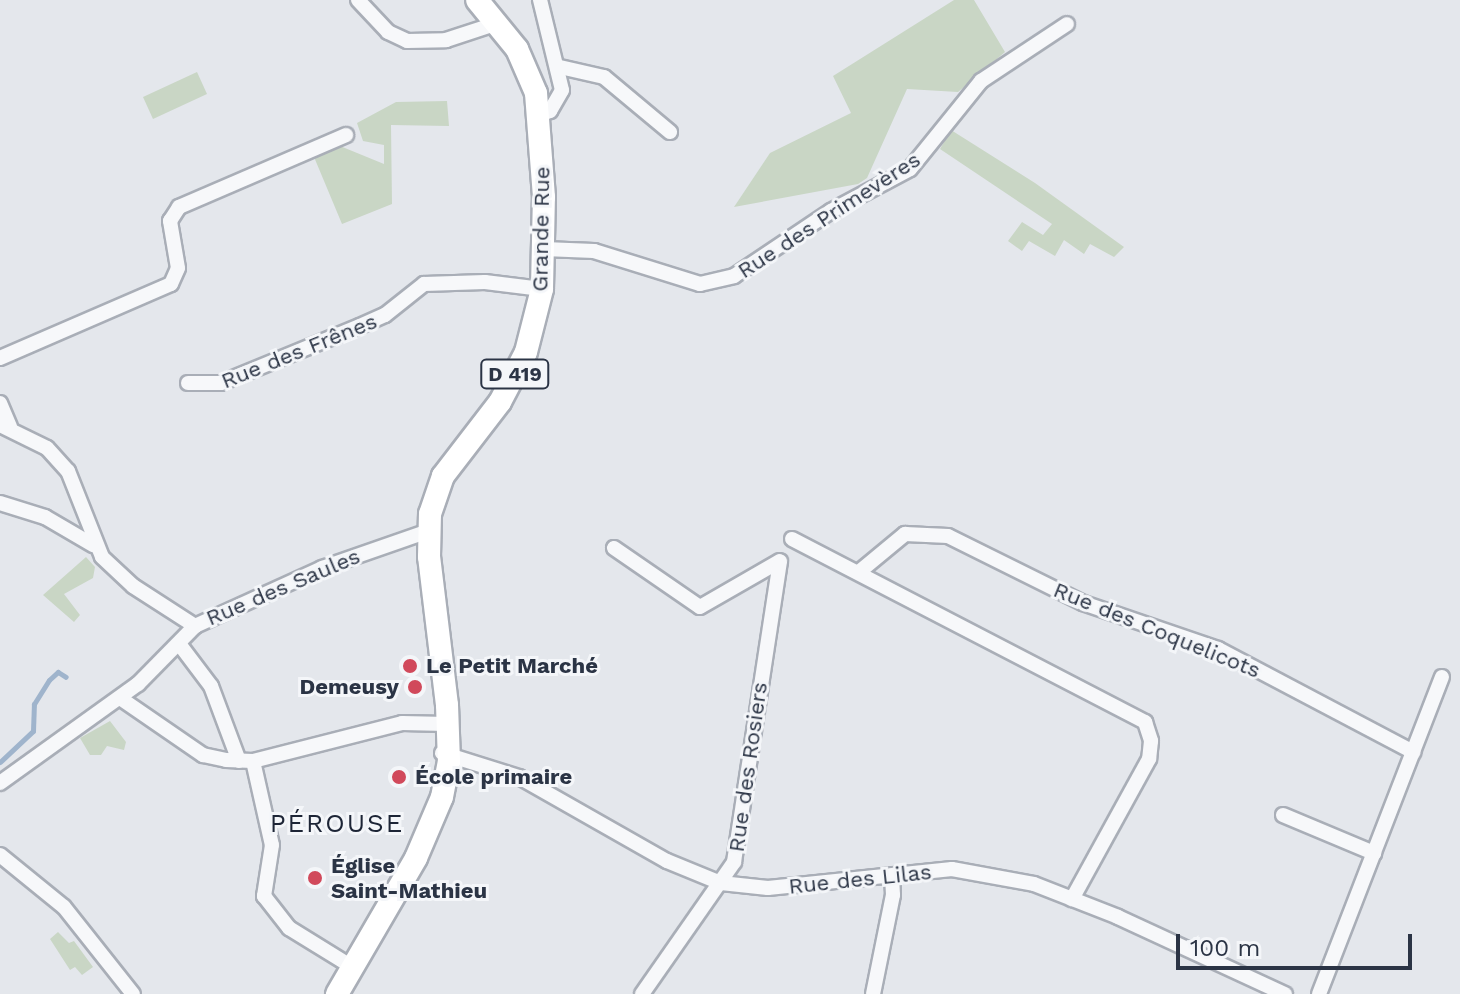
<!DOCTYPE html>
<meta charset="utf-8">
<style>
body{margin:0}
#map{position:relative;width:1460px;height:994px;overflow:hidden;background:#e4e7ec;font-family:"Work Sans",sans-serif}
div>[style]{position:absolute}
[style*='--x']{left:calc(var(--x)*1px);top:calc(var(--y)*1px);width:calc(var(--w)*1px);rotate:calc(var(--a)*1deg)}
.green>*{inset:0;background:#c9d6c5}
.stream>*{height:5px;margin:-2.5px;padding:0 2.5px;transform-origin:2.5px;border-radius:2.5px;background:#9fb4cc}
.roads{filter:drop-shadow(2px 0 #a9aeb7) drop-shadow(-2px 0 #a9aeb7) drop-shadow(0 2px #a9aeb7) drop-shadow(0 -2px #a9aeb7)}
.minor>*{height:14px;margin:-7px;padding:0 7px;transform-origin:7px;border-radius:7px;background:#f7f8fa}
.primary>*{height:22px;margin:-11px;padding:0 11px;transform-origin:11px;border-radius:11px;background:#fff}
.dots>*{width:22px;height:22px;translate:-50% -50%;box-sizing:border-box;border:4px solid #f4f6f9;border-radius:50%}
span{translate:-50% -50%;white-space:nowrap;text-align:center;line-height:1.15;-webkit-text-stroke:6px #f4f6f9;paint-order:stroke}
.shield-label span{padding:2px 6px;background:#f4f6f9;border:2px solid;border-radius:6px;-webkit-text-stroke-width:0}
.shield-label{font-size:20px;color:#2b3445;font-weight:700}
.street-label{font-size:22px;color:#2b3445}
.poi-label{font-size:22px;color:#2b3445;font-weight:700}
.left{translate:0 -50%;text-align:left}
.right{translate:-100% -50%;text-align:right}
.quarter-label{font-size:26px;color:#1d2536;letter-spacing:2px}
.scale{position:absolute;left:1176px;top:934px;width:236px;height:36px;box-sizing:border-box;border:4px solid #2b3445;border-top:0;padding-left:10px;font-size:24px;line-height:28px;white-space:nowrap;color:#2b3445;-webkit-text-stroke:6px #f4f6f9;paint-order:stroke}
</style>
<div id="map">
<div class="green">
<div style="clip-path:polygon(954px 0,974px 0,1005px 52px,958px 92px,907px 89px,867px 178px,858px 184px,734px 207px,770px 153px,851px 113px,833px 76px)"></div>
<div style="clip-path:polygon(197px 72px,207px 94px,153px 119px,143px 97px)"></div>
<div style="clip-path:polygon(447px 101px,449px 126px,391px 125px,392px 204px,342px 224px,314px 157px,340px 146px,384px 164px,384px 145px,363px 141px,357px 123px,396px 102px)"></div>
<div style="clip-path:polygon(951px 130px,1035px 183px,1124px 247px,1114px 257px,1090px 244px,1084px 254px,1064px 240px,1055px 256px,1029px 241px,1022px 251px,1008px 241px,1022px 222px,1043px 235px,1052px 224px,940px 149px)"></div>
<div style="clip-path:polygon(86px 557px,95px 567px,93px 578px,64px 594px,80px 615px,74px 622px,43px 595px)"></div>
<div style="clip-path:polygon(110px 721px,126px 742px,124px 750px,107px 746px,101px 755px,90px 755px,80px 738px)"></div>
<div style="clip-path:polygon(58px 932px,69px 943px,74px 941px,93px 967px,82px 975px,75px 967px,70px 970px,50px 939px)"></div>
</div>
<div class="stream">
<div style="--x:0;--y:762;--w:45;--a:-43.2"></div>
<div style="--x:33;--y:731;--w:27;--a:-88"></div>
<div style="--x:34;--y:704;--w:28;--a:-58"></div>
<div style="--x:49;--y:680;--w:12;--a:-42"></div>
<div style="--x:58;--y:672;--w:9;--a:32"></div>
</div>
<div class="roads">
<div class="minor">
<div style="--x:358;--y:0;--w:44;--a:46.8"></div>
<div style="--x:388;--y:32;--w:21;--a:25"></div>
<div style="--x:407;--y:41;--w:39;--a:-1"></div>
<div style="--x:446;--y:40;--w:55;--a:-18.1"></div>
<div style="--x:560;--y:67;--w:45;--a:12.8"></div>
<div style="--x:604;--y:77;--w:86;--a:39.8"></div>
<div style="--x:540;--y:115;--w:11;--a:-22"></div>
<div style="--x:550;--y:111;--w:24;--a:-60"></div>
<div style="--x:562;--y:90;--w:93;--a:-103.7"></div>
<div style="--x:544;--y:249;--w:50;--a:2.3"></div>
<div style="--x:594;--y:251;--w:111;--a:17.3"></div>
<div style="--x:700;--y:284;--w:35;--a:-13"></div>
<div style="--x:734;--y:276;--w:117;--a:-33.8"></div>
<div style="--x:831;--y:211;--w:89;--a:-28"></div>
<div style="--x:910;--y:169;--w:113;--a:-51.1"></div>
<div style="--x:981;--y:81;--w:103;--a:-33.5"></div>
<div style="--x:0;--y:358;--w:186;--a:-23.4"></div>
<div style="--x:171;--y:284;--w:17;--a:-66"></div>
<div style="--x:178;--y:268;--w:48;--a:-99.7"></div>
<div style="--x:170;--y:221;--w:17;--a:-57"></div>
<div style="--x:179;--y:207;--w:182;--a:-23.3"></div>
<div style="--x:188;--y:383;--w:33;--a:0"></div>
<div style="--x:221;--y:383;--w:150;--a:-22.3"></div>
<div style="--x:360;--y:326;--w:27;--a:-24"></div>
<div style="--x:385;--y:315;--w:50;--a:-38.5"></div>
<div style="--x:424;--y:284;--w:61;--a:-1.9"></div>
<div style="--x:485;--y:282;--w:57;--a:7"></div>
<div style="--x:0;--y:403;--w:26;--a:67"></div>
<div style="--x:0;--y:425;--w:52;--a:26.1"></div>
<div style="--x:47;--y:448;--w:31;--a:48"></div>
<div style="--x:68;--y:471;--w:92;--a:68.4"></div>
<div style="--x:102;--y:557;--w:42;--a:43.1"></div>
<div style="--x:133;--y:586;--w:74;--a:32.8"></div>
<div style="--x:0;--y:503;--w:47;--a:17.3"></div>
<div style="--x:45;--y:517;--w:56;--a:30.3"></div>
<div style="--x:792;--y:539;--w:398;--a:27.4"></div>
<div style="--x:1145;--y:722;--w:20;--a:72"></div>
<div style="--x:1151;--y:741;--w:18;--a:96"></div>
<div style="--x:1149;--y:759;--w:160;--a:118.8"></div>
<div style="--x:614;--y:548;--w:104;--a:34.5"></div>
<div style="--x:700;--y:607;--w:92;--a:-29.9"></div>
<div style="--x:859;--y:572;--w:60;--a:-39.6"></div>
<div style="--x:905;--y:534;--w:43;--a:2.7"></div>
<div style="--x:948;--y:536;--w:151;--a:26.4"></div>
<div style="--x:1083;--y:603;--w:143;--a:18.8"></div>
<div style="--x:1218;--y:649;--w:221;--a:27.8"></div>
<div style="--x:180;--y:645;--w:51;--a:52.9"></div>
<div style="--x:211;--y:686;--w:80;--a:69.5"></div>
<div style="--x:120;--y:698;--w:101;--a:34.5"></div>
<div style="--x:203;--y:755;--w:24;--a:12"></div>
<div style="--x:226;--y:760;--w:27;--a:2"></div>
<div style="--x:253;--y:761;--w:154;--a:-14.3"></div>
<div style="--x:402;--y:723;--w:45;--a:1.3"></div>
<div style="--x:442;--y:753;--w:81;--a:17.3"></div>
<div style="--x:519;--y:777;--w:170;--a:29.6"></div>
<div style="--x:667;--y:861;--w:58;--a:22.2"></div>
<div style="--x:721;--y:883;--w:47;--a:6.1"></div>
<div style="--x:768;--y:888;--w:185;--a:-5.9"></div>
<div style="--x:952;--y:869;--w:83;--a:10.4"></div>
<div style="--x:1034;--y:884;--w:90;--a:21.4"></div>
<div style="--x:1118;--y:917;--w:184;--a:24.8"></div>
<div style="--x:253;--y:761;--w:86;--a:77.3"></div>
<div style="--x:272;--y:845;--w:52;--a:98.9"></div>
<div style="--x:264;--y:896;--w:41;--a:52"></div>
<div style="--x:289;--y:928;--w:65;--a:31.7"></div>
<div style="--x:0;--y:783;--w:170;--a:-35.7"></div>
<div style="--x:138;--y:684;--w:81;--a:-45.5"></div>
<div style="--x:195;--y:626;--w:140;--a:-24.5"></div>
<div style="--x:322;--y:568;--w:113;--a:-19.1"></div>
<div style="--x:1283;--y:815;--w:99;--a:22.7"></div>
<div style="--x:0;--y:855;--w:82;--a:39.1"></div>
<div style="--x:64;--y:907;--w:111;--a:51.6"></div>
<div style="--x:642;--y:994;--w:161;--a:-55.1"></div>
<div style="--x:734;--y:862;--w:304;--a:-81.3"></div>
<div style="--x:873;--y:994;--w:101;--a:-78.6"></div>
<div style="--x:893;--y:895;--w:20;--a:-93"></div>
<div style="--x:1319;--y:994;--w:340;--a:-68.8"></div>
</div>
<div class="primary">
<div style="--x:337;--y:994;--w:157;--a:-59.8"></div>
<div style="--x:416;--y:858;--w:66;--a:-66.9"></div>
<div style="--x:442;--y:797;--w:36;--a:-79"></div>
<div style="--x:449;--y:762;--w:57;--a:-92"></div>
<div style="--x:447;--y:705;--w:149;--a:-96.9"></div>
<div style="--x:429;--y:557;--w:43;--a:-88.7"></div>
<div style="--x:430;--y:514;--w:40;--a:-71.1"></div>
<div style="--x:443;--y:476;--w:93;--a:-52.4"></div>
<div style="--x:500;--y:402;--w:56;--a:-62.5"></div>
<div style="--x:526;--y:352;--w:65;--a:-75.7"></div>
<div style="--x:542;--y:289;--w:92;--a:-88.8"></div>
<div style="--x:544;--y:197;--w:104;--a:-94.4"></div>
<div style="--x:536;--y:93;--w:48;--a:-113.4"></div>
<div style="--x:517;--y:49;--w:63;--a:-129.2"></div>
</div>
</div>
<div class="dots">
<div style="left:410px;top:666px;background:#d1495b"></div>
<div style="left:415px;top:687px;background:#d1495b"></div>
<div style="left:399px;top:777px;background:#d1495b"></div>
<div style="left:315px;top:878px;background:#d1495b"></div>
</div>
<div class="shield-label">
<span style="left:515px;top:374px">D 419</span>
</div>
<div class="street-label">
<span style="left:829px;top:215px;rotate:-33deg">Rue des Primevères</span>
<span style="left:541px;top:229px;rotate:-89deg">Grande Rue</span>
<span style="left:299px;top:351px;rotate:-22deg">Rue des Frênes</span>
<span style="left:283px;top:587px;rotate:-23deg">Rue des Saules</span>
<span style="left:1157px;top:630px;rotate:22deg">Rue des Coquelicots</span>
<span style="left:748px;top:767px;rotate:-82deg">Rue des Rosiers</span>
<span style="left:860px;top:879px;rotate:-6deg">Rue des Lilas</span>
</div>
<div class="poi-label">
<span class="left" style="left:426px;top:666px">Le Petit Marché</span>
<span class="right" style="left:399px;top:687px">Demeusy</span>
<span class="left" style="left:415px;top:777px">École primaire</span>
<span class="left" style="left:331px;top:878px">Église<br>Saint-Mathieu</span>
</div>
<div class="quarter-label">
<span style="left:337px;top:824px">PÉROUSE</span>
</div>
<div class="scale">100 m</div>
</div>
